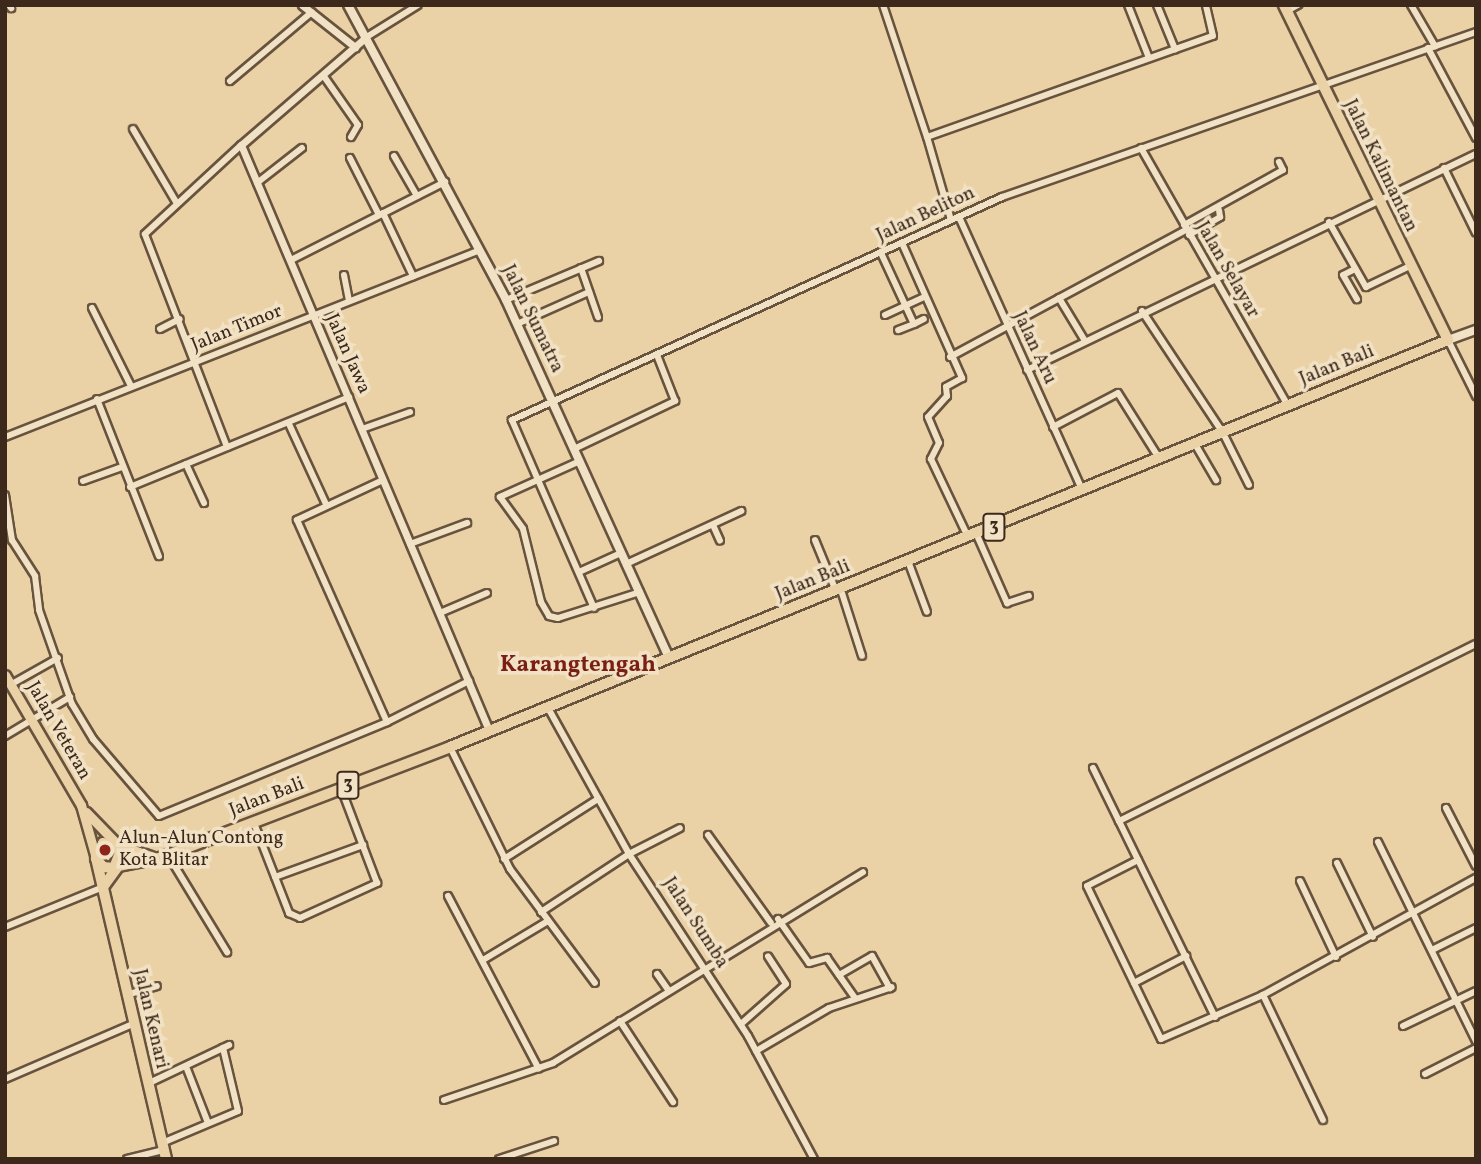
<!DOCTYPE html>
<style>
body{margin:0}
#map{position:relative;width:1481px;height:1164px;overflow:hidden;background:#ebd2a6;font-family:Vollkorn,serif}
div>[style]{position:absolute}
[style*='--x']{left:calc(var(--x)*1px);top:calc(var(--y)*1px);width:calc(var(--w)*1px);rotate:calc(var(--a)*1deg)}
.roads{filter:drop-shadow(2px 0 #68533e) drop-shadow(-2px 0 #68533e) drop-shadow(0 2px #68533e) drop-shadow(0 -2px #68533e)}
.minor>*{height:6px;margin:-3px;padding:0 3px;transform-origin:3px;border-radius:3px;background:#f2e2c5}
.tertiary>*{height:7px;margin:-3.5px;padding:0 3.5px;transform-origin:3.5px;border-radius:3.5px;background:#f2e2c5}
.secondary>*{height:8px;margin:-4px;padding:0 4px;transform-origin:4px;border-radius:4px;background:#f2e2c5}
.primary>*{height:9px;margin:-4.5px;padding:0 4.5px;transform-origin:4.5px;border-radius:4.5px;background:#ebd2a6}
.trunk>*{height:10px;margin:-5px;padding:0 5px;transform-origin:5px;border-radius:5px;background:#ebd2a6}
.dots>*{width:19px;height:19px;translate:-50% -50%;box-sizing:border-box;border:4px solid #f2e2c5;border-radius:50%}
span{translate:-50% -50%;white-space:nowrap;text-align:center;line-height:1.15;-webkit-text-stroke:7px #f2e2c5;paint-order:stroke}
.shield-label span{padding:2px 5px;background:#f2e2c5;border:2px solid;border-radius:5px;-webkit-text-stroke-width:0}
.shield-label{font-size:18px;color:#3d291b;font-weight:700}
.street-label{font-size:19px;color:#3d291b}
.poi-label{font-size:19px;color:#3d291b}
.left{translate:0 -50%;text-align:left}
.quarter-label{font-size:23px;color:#7a1f14;font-weight:700}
.frame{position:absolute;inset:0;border:7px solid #3d291b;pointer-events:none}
</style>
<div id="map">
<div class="roads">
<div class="minor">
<div style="--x:9;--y:5;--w:4;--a:56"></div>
<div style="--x:883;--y:5;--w:139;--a:71.6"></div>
<div style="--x:1128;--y:5;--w:57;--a:68.4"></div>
<div style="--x:1157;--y:5;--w:48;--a:67.8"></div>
<div style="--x:1411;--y:5;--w:48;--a:59.7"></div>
<div style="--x:1287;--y:11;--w:13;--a:-29"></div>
<div style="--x:365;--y:38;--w:62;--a:-31.9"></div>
<div style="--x:1428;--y:48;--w:102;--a:61.9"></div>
<div style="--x:323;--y:75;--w:61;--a:55"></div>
<div style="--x:358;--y:125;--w:14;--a:120"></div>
<div style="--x:230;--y:81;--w:107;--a:-40.1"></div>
<div style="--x:133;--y:129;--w:85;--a:59.5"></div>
<div style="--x:1141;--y:148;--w:297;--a:60.3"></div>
<div style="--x:394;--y:156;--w:46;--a:60.1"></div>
<div style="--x:350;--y:158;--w:64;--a:63"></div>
<div style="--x:1444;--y:168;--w:72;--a:63.8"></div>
<div style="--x:257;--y:183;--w:57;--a:-37.9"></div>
<div style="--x:383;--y:213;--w:70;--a:64.5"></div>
<div style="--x:959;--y:217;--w:299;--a:65.7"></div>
<div style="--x:951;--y:220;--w:86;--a:-106.1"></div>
<div style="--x:927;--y:137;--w:303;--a:-19.5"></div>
<div style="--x:1213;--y:36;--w:32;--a:-103"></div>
<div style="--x:1329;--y:222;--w:75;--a:60.4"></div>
<div style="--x:1366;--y:287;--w:49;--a:-25.5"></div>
<div style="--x:1184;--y:225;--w:113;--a:-29.1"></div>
<div style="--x:1283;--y:170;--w:9;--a:-117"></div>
<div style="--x:1189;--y:235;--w:36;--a:-30"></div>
<div style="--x:1220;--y:217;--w:7;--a:-98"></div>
<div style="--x:902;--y:243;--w:148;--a:66"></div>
<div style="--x:962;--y:378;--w:18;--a:151"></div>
<div style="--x:946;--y:387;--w:9;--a:84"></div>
<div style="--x:947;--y:396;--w:28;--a:132"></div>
<div style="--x:928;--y:417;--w:28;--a:67"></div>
<div style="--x:939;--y:443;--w:18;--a:117"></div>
<div style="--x:931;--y:459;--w:86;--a:64.6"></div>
<div style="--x:881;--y:253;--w:78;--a:65.1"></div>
<div style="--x:914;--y:324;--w:17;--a:159"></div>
<div style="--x:291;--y:260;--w:173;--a:-26.9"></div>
<div style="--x:581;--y:268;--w:52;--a:70.9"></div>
<div style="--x:1355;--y:269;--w:13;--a:153"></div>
<div style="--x:1343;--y:275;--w:28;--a:60"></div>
<div style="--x:344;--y:275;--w:26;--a:79"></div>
<div style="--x:1059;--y:298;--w:50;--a:58.8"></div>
<div style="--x:506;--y:300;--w:101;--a:-22.8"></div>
<div style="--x:92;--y:308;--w:87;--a:63.4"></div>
<div style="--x:1142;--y:311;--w:146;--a:56.4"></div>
<div style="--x:1223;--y:433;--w:58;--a:63.4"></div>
<div style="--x:885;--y:315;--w:41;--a:-24.7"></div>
<div style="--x:517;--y:324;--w:79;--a:-24"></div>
<div style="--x:914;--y:324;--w:11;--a:-27"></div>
<div style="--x:160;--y:329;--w:22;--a:-27"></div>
<div style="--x:1448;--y:340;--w:63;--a:63.4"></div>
<div style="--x:950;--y:357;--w:268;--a:-28.3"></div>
<div style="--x:1027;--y:370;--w:498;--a:-25.7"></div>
<div style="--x:97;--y:399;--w:169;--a:68.5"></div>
<div style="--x:289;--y:424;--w:88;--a:65.2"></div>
<div style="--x:1053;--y:427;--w:73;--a:-27.6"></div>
<div style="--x:1118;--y:393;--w:77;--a:57.8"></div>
<div style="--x:362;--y:429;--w:51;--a:-19.5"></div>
<div style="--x:5;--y:437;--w:510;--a:-21.49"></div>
<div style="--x:1195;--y:444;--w:42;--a:59.7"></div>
<div style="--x:227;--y:447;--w:228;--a:-111.1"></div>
<div style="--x:145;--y:234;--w:131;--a:-42.8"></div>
<div style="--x:576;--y:448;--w:110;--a:-25.4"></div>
<div style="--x:675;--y:401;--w:49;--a:-111.4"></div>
<div style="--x:580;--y:461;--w:88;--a:155.8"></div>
<div style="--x:500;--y:497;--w:39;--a:54"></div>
<div style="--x:523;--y:529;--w:75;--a:76.1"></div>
<div style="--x:541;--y:602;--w:16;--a:60"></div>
<div style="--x:549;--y:616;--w:9;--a:13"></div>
<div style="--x:558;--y:618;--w:86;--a:-17.6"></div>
<div style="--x:186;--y:464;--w:43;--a:65.2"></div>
<div style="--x:383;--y:480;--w:95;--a:155.1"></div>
<div style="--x:297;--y:520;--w:221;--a:66"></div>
<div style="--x:83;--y:481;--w:41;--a:-19.7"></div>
<div style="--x:130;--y:487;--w:237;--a:-22.3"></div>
<div style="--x:5;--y:495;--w:46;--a:81.2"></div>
<div style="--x:12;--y:540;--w:43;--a:57.4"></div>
<div style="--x:35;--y:576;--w:34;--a:83"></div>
<div style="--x:39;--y:610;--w:100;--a:70.7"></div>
<div style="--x:72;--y:704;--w:41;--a:59"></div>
<div style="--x:93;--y:739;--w:101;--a:49.4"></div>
<div style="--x:159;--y:816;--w:247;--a:-22.4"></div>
<div style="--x:387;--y:722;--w:92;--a:-26.6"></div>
<div style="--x:713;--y:525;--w:17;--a:66"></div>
<div style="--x:976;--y:533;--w:77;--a:66.1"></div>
<div style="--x:1007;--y:603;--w:23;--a:-18"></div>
<div style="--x:815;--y:540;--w:55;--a:67.6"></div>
<div style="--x:410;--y:544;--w:61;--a:-20.2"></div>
<div style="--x:908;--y:561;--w:54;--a:69.6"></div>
<div style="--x:626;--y:564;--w:127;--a:-24.7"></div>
<div style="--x:579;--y:572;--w:46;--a:-24.3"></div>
<div style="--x:841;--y:590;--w:69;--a:72.3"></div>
<div style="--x:594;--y:608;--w:205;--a:-113.6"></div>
<div style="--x:512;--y:420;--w:538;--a:-24.47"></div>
<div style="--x:1002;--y:197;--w:502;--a:-19.19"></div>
<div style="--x:440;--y:613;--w:51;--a:-23.1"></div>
<div style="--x:10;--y:685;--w:55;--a:-29.4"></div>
<div style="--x:547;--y:706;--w:169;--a:61"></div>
<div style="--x:629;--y:854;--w:217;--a:56.8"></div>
<div style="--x:748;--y:1036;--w:140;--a:61.8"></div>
<div style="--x:5;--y:736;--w:76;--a:-31"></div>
<div style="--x:450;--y:747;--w:136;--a:63.8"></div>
<div style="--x:510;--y:869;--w:142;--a:53.3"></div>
<div style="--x:1093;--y:768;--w:59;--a:63.9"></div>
<div style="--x:1446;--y:808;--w:65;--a:62.7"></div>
<div style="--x:254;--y:823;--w:97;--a:68.7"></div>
<div style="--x:289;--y:913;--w:12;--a:24"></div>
<div style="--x:300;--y:918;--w:85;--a:-24.4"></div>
<div style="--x:377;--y:883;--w:102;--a:-110.8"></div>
<div style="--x:708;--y:835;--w:108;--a:54.4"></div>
<div style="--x:1378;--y:842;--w:222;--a:63.8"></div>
<div style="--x:168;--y:855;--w:114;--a:58.7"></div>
<div style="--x:504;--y:859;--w:112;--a:-32.6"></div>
<div style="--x:1138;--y:860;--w:57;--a:153"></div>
<div style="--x:1087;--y:886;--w:170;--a:64.2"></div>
<div style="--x:1161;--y:1039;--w:111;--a:-23.3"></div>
<div style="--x:1337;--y:863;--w:82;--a:64.1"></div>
<div style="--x:275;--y:877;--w:94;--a:-20"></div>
<div style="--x:1300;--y:881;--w:84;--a:64.7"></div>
<div style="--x:448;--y:896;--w:195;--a:62.3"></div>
<div style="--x:541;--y:912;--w:105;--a:-33.4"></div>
<div style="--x:629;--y:854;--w:57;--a:-27"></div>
<div style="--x:778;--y:919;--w:54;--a:54.8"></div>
<div style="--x:809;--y:963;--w:19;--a:-16"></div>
<div style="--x:827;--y:958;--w:49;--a:55"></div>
<div style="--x:5;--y:927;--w:106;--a:-22.2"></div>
<div style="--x:1432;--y:950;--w:49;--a:-26.6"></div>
<div style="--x:483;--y:960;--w:76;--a:-31"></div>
<div style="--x:657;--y:974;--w:19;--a:55"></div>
<div style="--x:839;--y:975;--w:38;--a:-30"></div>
<div style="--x:872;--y:956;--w:37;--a:61"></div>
<div style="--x:1134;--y:983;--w:59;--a:-27.4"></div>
<div style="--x:126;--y:995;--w:32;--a:-16"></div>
<div style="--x:1215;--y:1017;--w:218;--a:-116.1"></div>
<div style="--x:1119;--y:821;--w:398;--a:-26.4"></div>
<div style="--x:620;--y:1021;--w:97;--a:56.8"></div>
<div style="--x:741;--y:1024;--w:60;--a:-41.6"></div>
<div style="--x:786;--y:984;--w:33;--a:-123"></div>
<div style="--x:1403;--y:1026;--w:81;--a:-25.6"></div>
<div style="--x:756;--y:1051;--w:85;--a:-30.5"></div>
<div style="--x:829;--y:1008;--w:66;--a:-18.4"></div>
<div style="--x:187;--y:1069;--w:58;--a:68.7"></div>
<div style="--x:1425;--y:1074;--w:57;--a:-27"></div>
<div style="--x:5;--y:1079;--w:139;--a:-23.3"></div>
<div style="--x:147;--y:1084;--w:91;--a:-25.4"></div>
<div style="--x:444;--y:1100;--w:115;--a:-18.7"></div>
<div style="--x:553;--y:1063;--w:364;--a:-31.6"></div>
<div style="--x:1323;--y:1120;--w:139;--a:-115.6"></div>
<div style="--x:1263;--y:995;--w:243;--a:-28.8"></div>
<div style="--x:162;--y:1143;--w:82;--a:-22.8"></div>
<div style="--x:238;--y:1111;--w:65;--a:-103.4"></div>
<div style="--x:127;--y:1159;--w:38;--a:-14"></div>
<div style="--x:499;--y:1159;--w:58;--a:-18.1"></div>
</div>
<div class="tertiary">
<div style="--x:302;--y:5;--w:68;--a:38.4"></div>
<div style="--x:365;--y:38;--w:164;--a:139.2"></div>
<div style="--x:241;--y:145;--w:633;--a:67.04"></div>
</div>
<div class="secondary">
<div style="--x:348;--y:5;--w:335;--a:61.8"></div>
<div style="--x:506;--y:300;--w:392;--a:65.5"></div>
<div style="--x:1448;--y:340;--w:30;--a:-20"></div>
</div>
<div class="primary">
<div style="--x:5;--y:675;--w:151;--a:59.7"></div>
<div style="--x:81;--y:805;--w:55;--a:74.2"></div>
<div style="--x:86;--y:812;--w:47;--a:45.9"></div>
</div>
<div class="trunk">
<div style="--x:119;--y:846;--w:34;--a:19"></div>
<div style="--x:96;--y:858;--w:11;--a:52"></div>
<div style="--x:103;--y:867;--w:11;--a:5"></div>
<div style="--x:114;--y:868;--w:19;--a:-69"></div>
<div style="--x:121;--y:850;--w:19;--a:-159"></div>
<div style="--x:103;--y:843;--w:17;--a:115"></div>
<div style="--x:96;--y:858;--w:309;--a:76.9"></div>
<div style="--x:103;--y:887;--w:26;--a:-54"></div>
<div style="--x:118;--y:866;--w:43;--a:-10.8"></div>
<div style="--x:160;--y:858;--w:311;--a:-20.9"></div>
<div style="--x:450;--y:747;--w:1078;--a:-22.19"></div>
<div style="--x:1448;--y:340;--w:373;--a:-116.1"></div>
</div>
</div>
<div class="dots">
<div style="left:105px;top:850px;background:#8f2418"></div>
</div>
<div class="shield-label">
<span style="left:994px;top:527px">3</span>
<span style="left:348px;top:785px">3</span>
</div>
<div class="street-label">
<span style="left:1380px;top:166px;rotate:64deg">Jalan Kalimantan</span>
<span style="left:926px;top:215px;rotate:-25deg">Jalan Beliton</span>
<span style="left:1227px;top:270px;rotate:60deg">Jalan Selayar</span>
<span style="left:532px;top:319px;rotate:64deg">Jalan Sumatra</span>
<span style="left:237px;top:329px;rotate:-22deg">Jalan Timor</span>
<span style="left:1034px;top:348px;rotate:65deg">Jalan Aru</span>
<span style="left:347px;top:354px;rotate:66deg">Jalan Jawa</span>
<span style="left:1337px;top:366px;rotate:-22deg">Jalan Bali</span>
<span style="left:813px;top:581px;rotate:-22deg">Jalan Bali</span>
<span style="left:58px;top:731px;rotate:60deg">Jalan Veteran</span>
<span style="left:267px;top:798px;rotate:-21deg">Jalan Bali</span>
<span style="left:695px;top:923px;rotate:57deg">Jalan Sumba</span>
<span style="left:150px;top:1019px;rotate:77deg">Jalan Kenari</span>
</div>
<div class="poi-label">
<span class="left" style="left:119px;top:850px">Alun-Alun Contong<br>Kota Blitar</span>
</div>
<div class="quarter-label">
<span style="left:578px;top:665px">Karangtengah</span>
</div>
<div class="frame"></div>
</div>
